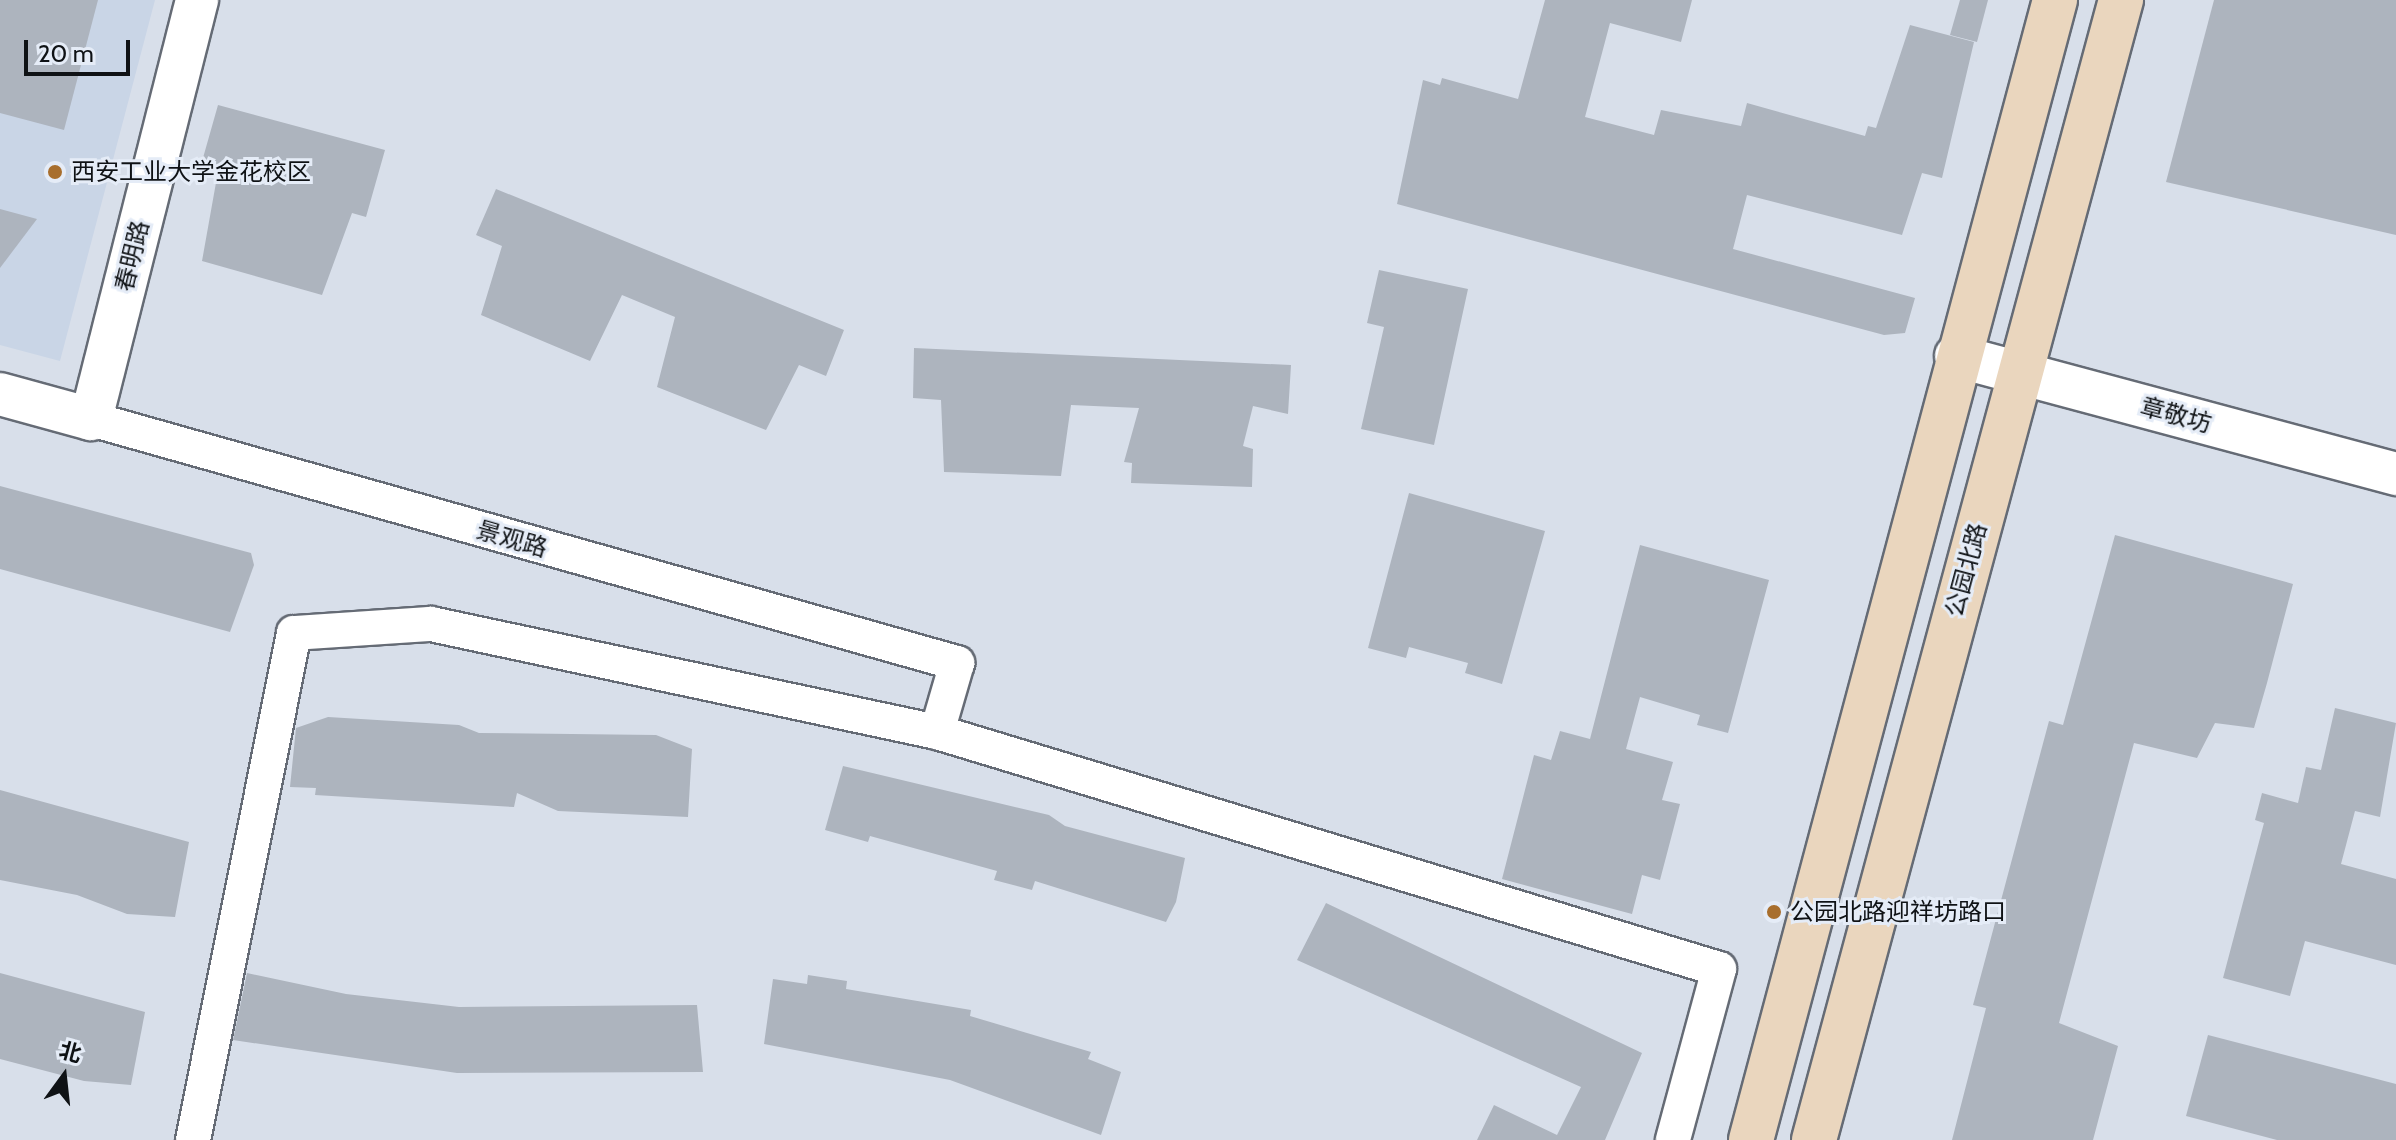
<!DOCTYPE html>
<meta charset="utf-8">
<style>
body{margin:0}
#map{position:relative;width:2396px;height:1140px;overflow:hidden;background:#d8dfea;font-family:Cabin,"Noto Sans SC",sans-serif}
div>[style]{position:absolute}
[style*='--x']{left:calc(var(--x)*1px);top:calc(var(--y)*1px);width:calc(var(--w)*1px);rotate:calc(var(--a)*1deg)}
.built>*{inset:0;background:#c9d5e6}
.building>*{inset:0;background:#adb4be}
.roads{filter:drop-shadow(2px 0 #656b75) drop-shadow(-2px 0 #656b75) drop-shadow(0 2px #656b75) drop-shadow(0 -2px #656b75)}
.minor>*{height:34px;margin:-17px;padding:0 17px;transform-origin:17px;border-radius:17px;background:#fff}
.tertiary>*{height:42px;margin:-21px;padding:0 21px;transform-origin:21px;border-radius:21px;background:#fff}
.secondary>*{height:44px;margin:-22px;padding:0 22px;transform-origin:22px;border-radius:22px;background:#ead6be}
.dots>*{width:22px;height:22px;translate:-50% -50%;box-sizing:border-box;border:4px solid #e5ecf7;border-radius:50%}
span{translate:-50% -50%;white-space:nowrap;text-align:center;line-height:1.15;-webkit-text-stroke:6px #e5ecf7;paint-order:stroke}
.poi-label{font-size:24px;color:#0f1215}
.left{translate:0 -50%;text-align:left}
.street-label{font-size:24px;color:#0f1215}
.north{position:absolute;left:24px;top:1036px;width:80px;height:80px;-webkit-text-stroke:6px #e5ecf7;paint-order:stroke;rotate:15deg;font-size:22px;font-weight:700;line-height:32px;text-align:center;color:#0f1215}
.north::after{content:'';display:block;margin:auto;width:28px;height:36px;background:#0f1215;clip-path:polygon(50% 0,100% 100%,50% 72%,0 100%)}
.scale{position:absolute;left:24px;top:40px;width:106px;height:36px;box-sizing:border-box;border:4px solid #0f1215;border-top:0;padding-left:10px;font-size:24px;line-height:28px;white-space:nowrap;color:#0f1215;-webkit-text-stroke:6px #e5ecf7;paint-order:stroke}
</style>
<div id="map">
<div class="built">
<div style="clip-path:polygon(0 0,155px 0,60px 361px,0 345px)"></div>
</div>
<div class="building">
<div style="clip-path:polygon(0 0,98px 0,64px 130px,0 113px)"></div>
<div style="clip-path:polygon(1545px 0,1692px 0,1681px 42px,1610px 23px,1585px 117px,1654px 135px,1661px 110px,1741px 126px,1747px 103px,1865px 136px,1868px 126px,1876px 128px,1910px 25px,1974px 42px,1942px 178px,1922px 173px,1902px 235px,1747px 195px,1733px 249px,1915px 298px,1905px 333px,1884px 335px,1397px 204px,1423px 80px,1440px 85px,1442px 78px,1518px 99px)"></div>
<div style="clip-path:polygon(1960px 0,1988px 0,1977px 42px,1950px 35px)"></div>
<div style="clip-path:polygon(2214px 0,2396px 0,2396px 235px,2166px 182px)"></div>
<div style="clip-path:polygon(218px 105px,385px 150px,366px 217px,352px 213px,322px 295px,202px 261px,217px 177px,199px 172px)"></div>
<div style="clip-path:polygon(496px 189px,844px 330px,826px 376px,799px 365px,766px 430px,657px 387px,675px 317px,622px 295px,590px 361px,481px 315px,502px 246px,476px 235px)"></div>
<div style="clip-path:polygon(0 209px,37px 219px,0 268px)"></div>
<div style="clip-path:polygon(1379px 270px,1468px 289px,1434px 445px,1361px 429px,1384px 327px,1367px 323px)"></div>
<div style="clip-path:polygon(914px 348px,1291px 365px,1288px 414px,1253px 406px,1243px 446px,1253px 449px,1252px 487px,1131px 483px,1132px 463px,1124px 462px,1139px 408px,1071px 405px,1061px 476px,944px 472px,941px 400px,913px 398px)"></div>
<div style="clip-path:polygon(0 486px,251px 553px,254px 565px,230px 632px,0 569px)"></div>
<div style="clip-path:polygon(1409px 493px,1545px 531px,1502px 684px,1465px 673px,1468px 663px,1409px 647px,1406px 658px,1368px 648px)"></div>
<div style="clip-path:polygon(2115px 535px,2293px 584px,2267px 683px,2254px 728px,2215px 723px,2197px 758px,2134px 743px,2059px 1023px,2118px 1046px,2093px 1140px,1952px 1140px,1986px 1008px,1973px 1005px,2049px 721px,2063px 725px)"></div>
<div style="clip-path:polygon(1640px 545px,1769px 580px,1728px 733px,1697px 725px,1700px 715px,1640px 697px,1626px 749px,1673px 762px,1662px 800px,1680px 804px,1660px 880px,1642px 875px,1632px 914px,1502px 879px,1534px 755px,1551px 760px,1560px 731px,1590px 739px)"></div>
<div style="clip-path:polygon(2335px 708px,2396px 723px,2380px 817px,2355px 811px,2341px 864px,2396px 879px,2396px 965px,2305px 941px,2290px 996px,2223px 978px,2264px 823px,2255px 820px,2262px 793px,2298px 803px,2306px 767px,2321px 770px)"></div>
<div style="clip-path:polygon(328px 717px,459px 725px,479px 733px,656px 735px,692px 749px,688px 817px,558px 811px,517px 793px,514px 807px,315px 795px,316px 788px,290px 787px,296px 728px)"></div>
<div style="clip-path:polygon(843px 766px,1049px 815px,1065px 826px,1185px 858px,1176px 902px,1166px 922px,1035px 881px,1032px 890px,994px 880px,997px 871px,870px 836px,868px 842px,825px 830px)"></div>
<div style="clip-path:polygon(0 790px,189px 842px,175px 917px,127px 914px,77px 895px,0 880px)"></div>
<div style="clip-path:polygon(1326px 903px,1642px 1053px,1605px 1140px,1477px 1140px,1494px 1105px,1557px 1135px,1581px 1087px,1297px 960px)"></div>
<div style="clip-path:polygon(0 973px,145px 1012px,131px 1085px,84px 1081px,0 1059px)"></div>
<div style="clip-path:polygon(247px 973px,346px 994px,459px 1007px,697px 1005px,703px 1072px,457px 1073px,233px 1040px)"></div>
<div style="clip-path:polygon(808px 975px,847px 981px,846px 989px,971px 1010px,970px 1016px,1091px 1052px,1088px 1059px,1121px 1072px,1101px 1135px,950px 1080px,764px 1044px,773px 979px,807px 984px)"></div>
<div style="clip-path:polygon(2208px 1035px,2396px 1084px,2396px 1140px,2277px 1140px,2186px 1116px)"></div>
</div>
<div class="roads">
<div class="minor">
<div style="--x:91;--y:419;--w:900;--a:15.74"></div>
<div style="--x:957;--y:663;--w:72;--a:106.2"></div>
<div style="--x:193;--y:1140;--w:517;--a:-78.73"></div>
<div style="--x:294;--y:633;--w:137;--a:-3.8"></div>
<div style="--x:431;--y:624;--w:517;--a:12.05"></div>
<div style="--x:937;--y:732;--w:817;--a:16.86"></div>
<div style="--x:1719;--y:969;--w:177;--a:105.1"></div>
</div>
<div class="tertiary">
<div style="--x:1956;--y:356;--w:456;--a:15"></div>
<div style="--x:0;--y:394;--w:94;--a:15.4"></div>
<div style="--x:91;--y:419;--w:432;--a:-75.8"></div>
</div>
<div class="secondary">
<div style="--x:1751;--y:1140;--w:1180;--a:-75.07"></div>
<div style="--x:1814;--y:1140;--w:1181;--a:-74.93"></div>
</div>
</div>
<div class="dots">
<div style="left:55px;top:172px;background:#a86e2d"></div>
<div style="left:1774px;top:912px;background:#a86e2d"></div>
</div>
<div class="poi-label">
<span class="left" style="left:71px;top:172px">西安工业大学金花校区</span>
<span class="left" style="left:1790px;top:912px">公园北路迎祥坊路口</span>
</div>
<div class="street-label">
<span style="left:132px;top:256px;rotate:-76deg">春明路</span>
<span style="left:2176px;top:415px;rotate:15deg">章敬坊</span>
<span style="left:512px;top:539px;rotate:16deg">景观路</span>
<span style="left:1966px;top:570px;rotate:-75deg">公园北路</span>
</div>
<div class="north">北</div>
<div class="scale">20 m</div>
</div>
